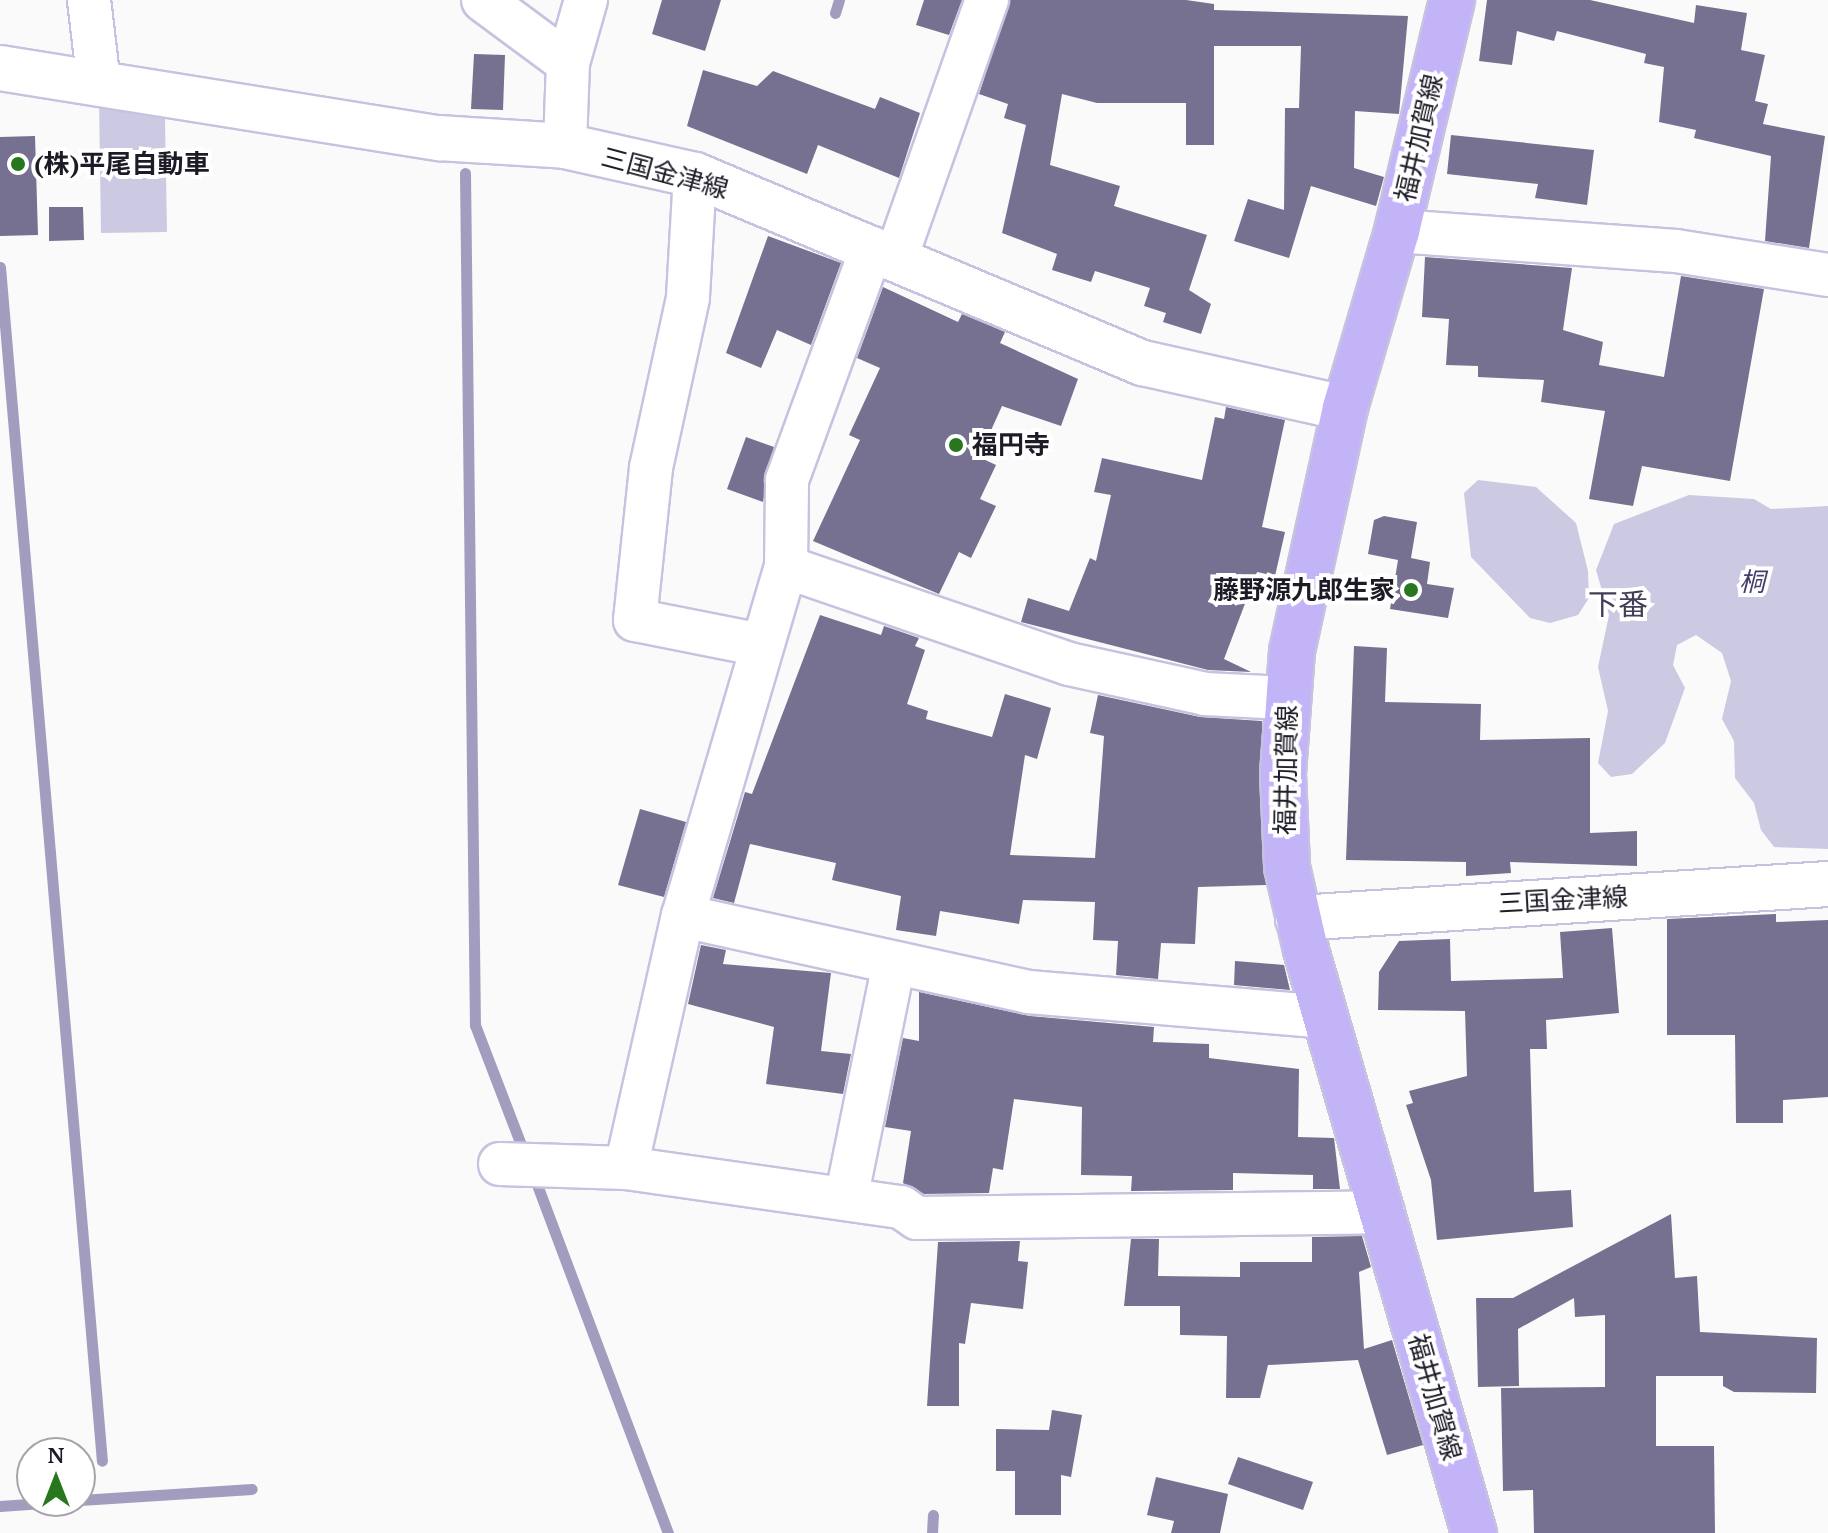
<!DOCTYPE html>
<meta charset="utf-8">
<style>
body{margin:0}
#map{position:relative;width:1828px;height:1533px;overflow:hidden;background:#fafafa;font-family:"PT Serif","Noto Sans JP",serif}
div>[style]{position:absolute}
[style*='--x']{left:calc(var(--x)*1px);top:calc(var(--y)*1px);width:calc(var(--w)*1px);rotate:calc(var(--a)*1deg)}
.green>*{inset:0;background:#ccc9e2}
.stream>*{height:11px;margin:-5.5px;padding:0 5.5px;transform-origin:5.5px;border-radius:5.5px;background:#a29dbe}
.building>*{inset:0;background:#767190}
.roads{filter:drop-shadow(2px 0 #c6c2df) drop-shadow(-2px 0 #c6c2df) drop-shadow(0 2px #c6c2df) drop-shadow(0 -2px #c6c2df)}
.street>*{height:42px;margin:-21px;padding:0 21px;transform-origin:21px;border-radius:21px;background:#fff}
.secondary>*{height:44px;margin:-22px;padding:0 22px;transform-origin:22px;border-radius:22px;background:#fff}
.primary>*{height:44px;margin:-22px;padding:0 22px;transform-origin:22px;border-radius:22px;background:#c3b4f8}
.dots>*{width:22px;height:22px;translate:-50% -50%;box-sizing:border-box;border:4px solid #fff;border-radius:50%}
span{translate:-50% -50%;white-space:nowrap;text-align:center;line-height:1.15;-webkit-text-stroke:8px #fff;paint-order:stroke}
.street-label{font-size:26px;color:#1d1b26}
.poi-label{font-size:26px;color:#1d1b26;font-weight:700}
.left{translate:0 -50%;text-align:left}
.right{translate:-100% -50%;text-align:right}
.park-label{font-size:26px;color:#483e6d;font-style:italic}
.quarter-label{font-size:30px;color:#423e56}
.north{position:absolute;left:16px;top:1437px;width:80px;height:80px;box-sizing:border-box;background:#fff;border:2px solid #a5a4a8;border-radius:50%;rotate:0deg;font-size:22px;font-weight:700;line-height:32px;text-align:center;color:#1d1b26}
.north::after{content:'';display:block;margin:auto;width:28px;height:36px;background:#28771f;clip-path:polygon(50% 0,100% 100%,50% 72%,0 100%)}
</style>
<div id="map">
<div class="green">
<div style="clip-path:polygon(99px 99px,165px 118px,167px 232px,101px 233px)"></div>
<div style="clip-path:polygon(1478px 480px,1536px 487px,1576px 523px,1588px 571px,1589px 598px,1578px 615px,1550px 623px,1530px 618px,1471px 557px,1464px 493px)"></div>
<div style="clip-path:polygon(1689px 495px,1754px 499px,1771px 509px,1828px 506px,1828px 849px,1774px 847px,1761px 830px,1754px 803px,1735px 778px,1734px 741px,1722px 719px,1731px 681px,1722px 653px,1696px 635px,1677px 645px,1673px 665px,1685px 688px,1665px 743px,1632px 774px,1611px 777px,1598px 763px,1608px 711px,1598px 667px,1609px 615px,1596px 570px,1614px 524px)"></div>
</div>
<div class="stream">
<div style="--x:835;--y:13;--w:14;--a:-73"></div>
<div style="--x:465;--y:173;--w:852;--a:89.33"></div>
<div style="--x:475;--y:1025;--w:139;--a:69"></div>
<div style="--x:0;--y:267;--w:1198;--a:85.12"></div>
<div style="--x:533;--y:1174;--w:384;--a:69.4"></div>
<div style="--x:80;--y:1500;--w:172;--a:-3.7"></div>
<div style="--x:0;--y:1506;--w:71;--a:-4"></div>
<div style="--x:932;--y:1533;--w:18;--a:-87"></div>
</div>
<div class="building">
<div style="clip-path:polygon(662px 0,721px 0,705px 51px,652px 34px)"></div>
<div style="clip-path:polygon(924px 0,962px 0,949px 35px,916px 25px)"></div>
<div style="clip-path:polygon(1010px 0,1186px 0,1214px 4px,1214px 10px,1408px 16px,1399px 114px,1355px 111px,1354px 168px,1384px 177px,1376px 206px,1311px 186px,1289px 258px,1234px 241px,1248px 199px,1284px 210px,1285px 108px,1299px 108px,1301px 46px,1214px 46px,1214px 145px,1186px 145px,1186px 103px,1097px 103px,1062px 94px,1050px 165px,1120px 186px,1114px 206px,1207px 235px,1189px 290px,1211px 304px,1201px 334px,1163px 322px,1166px 313px,1144px 306px,1150px 288px,1095px 271px,1091px 282px,1052px 270px,1057px 254px,1002px 233px,1026px 125px,1004px 118px,1008px 104px,979px 94px)"></div>
<div style="clip-path:polygon(1487px 0,1590px 0,1694px 23px,1696px 5px,1747px 13px,1741px 50px,1765px 55px,1755px 101px,1768px 104px,1763px 124px,1825px 136px,1809px 248px,1765px 241px,1771px 156px,1694px 138px,1696px 130px,1659px 122px,1664px 67px,1644px 63px,1646px 54px,1557px 31px,1554px 41px,1517px 31px,1512px 65px,1479px 61px)"></div>
<div style="clip-path:polygon(474px 54px,505px 55px,503px 110px,471px 109px)"></div>
<div style="clip-path:polygon(703px 70px,757px 86px,773px 71px,875px 109px,880px 97px,920px 113px,899px 178px,818px 145px,807px 174px,687px 126px)"></div>
<div style="clip-path:polygon(1451px 135px,1594px 150px,1587px 205px,1535px 198px,1538px 184px,1447px 174px)"></div>
<div style="clip-path:polygon(35px 136px,38px 235px,0 236px,0 137px)"></div>
<div style="clip-path:polygon(49px 207px,83px 207px,84px 240px,49px 241px)"></div>
<div style="clip-path:polygon(768px 236px,841px 263px,811px 345px,777px 330px,761px 368px,726px 353px)"></div>
<div style="clip-path:polygon(1425px 257px,1572px 268px,1563px 330px,1603px 342px,1599px 365px,1664px 377px,1681px 276px,1764px 289px,1730px 481px,1642px 466px,1633px 506px,1589px 499px,1605px 411px,1541px 402px,1544px 380px,1478px 377px,1478px 366px,1446px 365px,1449px 319px,1422px 317px)"></div>
<div style="clip-path:polygon(883px 287px,958px 322px,962px 314px,1005px 332px,1000px 343px,1078px 379px,1061px 426px,1002px 406px,979px 457px,996px 465px,980px 499px,996px 506px,971px 558px,959px 552px,939px 594px,813px 541px,860px 440px,849px 435px,880px 368px,857px 358px)"></div>
<div style="clip-path:polygon(1226px 407px,1285px 420px,1262px 527px,1285px 532px,1275px 576px,1257px 572px,1224px 659px,1251px 672px,1208px 670px,1021px 622px,1028px 598px,1069px 611px,1090px 558px,1096px 561px,1111px 495px,1094px 492px,1102px 458px,1202px 480px,1215px 417px,1224px 419px)"></div>
<div style="clip-path:polygon(746px 437px,774px 447px,763px 502px,727px 489px)"></div>
<div style="clip-path:polygon(1384px 516px,1417px 522px,1411px 558px,1430px 562px,1427px 584px,1454px 588px,1448px 618px,1390px 609px,1398px 560px,1368px 554px,1374px 520px)"></div>
<div style="clip-path:polygon(820px 615px,881px 635px,884px 626px,919px 638px,915px 646px,925px 650px,907px 704px,928px 711px,926px 719px,992px 737px,1005px 694px,1051px 708px,1037px 759px,1025px 755px,1010px 855px,1095px 858px,1104px 736px,1090px 733px,1098px 695px,1200px 717px,1262px 721px,1266px 885px,1198px 887px,1195px 944px,1161px 943px,1158px 979px,1116px 975px,1118px 941px,1093px 940px,1095px 902px,1023px 900px,1019px 924px,940px 911px,936px 936px,896px 930px,901px 896px,832px 880px,836px 863px,750px 844px,734px 903px,713px 898px,745px 792px,752px 794px)"></div>
<div style="clip-path:polygon(1354px 646px,1387px 648px,1385px 702px,1481px 704px,1480px 740px,1590px 738px,1590px 833px,1637px 831px,1637px 866px,1510px 862px,1511px 873px,1466px 876px,1466px 862px,1346px 860px)"></div>
<div style="clip-path:polygon(640px 809px,686px 822px,664px 897px,618px 885px)"></div>
<div style="clip-path:polygon(1776px 914px,1776px 922px,1828px 920px,1828px 1097px,1783px 1100px,1783px 1123px,1736px 1123px,1735px 1035px,1667px 1035px,1667px 919px)"></div>
<div style="clip-path:polygon(1612px 928px,1619px 1013px,1546px 1020px,1547px 1049px,1530px 1049px,1534px 1192px,1571px 1190px,1573px 1227px,1437px 1240px,1431px 1180px,1406px 1105px,1413px 1103px,1409px 1091px,1467px 1076px,1465px 1011px,1378px 1010px,1379px 972px,1399px 941px,1450px 939px,1451px 981px,1563px 978px,1560px 932px)"></div>
<div style="clip-path:polygon(701px 945px,726px 950px,723px 964px,831px 973px,821px 1051px,851px 1054px,843px 1094px,766px 1084px,774px 1027px,688px 1004px)"></div>
<div style="clip-path:polygon(1235px 961px,1284px 965px,1290px 990px,1234px 985px)"></div>
<div style="clip-path:polygon(919px 992px,1030px 1016px,1154px 1027px,1153px 1042px,1209px 1044px,1209px 1058px,1299px 1069px,1298px 1137px,1334px 1138px,1340px 1189px,1313px 1189px,1313px 1175px,1233px 1173px,1233px 1190px,1131px 1191px,1132px 1176px,1081px 1175px,1082px 1107px,1014px 1099px,1003px 1170px,993px 1168px,989px 1193px,924px 1194px,903px 1183px,911px 1131px,885px 1127px,903px 1038px,919px 1041px)"></div>
<div style="clip-path:polygon(1671px 1214px,1675px 1278px,1697px 1276px,1700px 1332px,1817px 1338px,1816px 1393px,1734px 1392px,1723px 1386px,1723px 1376px,1656px 1376px,1656px 1446px,1714px 1446px,1715px 1533px,1534px 1533px,1533px 1490px,1503px 1491px,1501px 1388px,1605px 1387px,1605px 1315px,1575px 1317px,1574px 1298px,1518px 1329px,1519px 1386px,1478px 1387px,1476px 1298px,1513px 1298px)"></div>
<div style="clip-path:polygon(1362px 1236px,1371px 1267px,1359px 1272px,1364px 1349px,1392px 1340px,1423px 1445px,1387px 1455px,1358px 1360px,1268px 1365px,1260px 1398px,1226px 1398px,1227px 1336px,1180px 1335px,1180px 1306px,1124px 1306px,1131px 1239px,1159px 1239px,1158px 1276px,1240px 1277px,1240px 1262px,1312px 1262px,1312px 1237px)"></div>
<div style="clip-path:polygon(1020px 1241px,1018px 1261px,1028px 1262px,1023px 1309px,971px 1303px,965px 1344px,959px 1343px,959px 1406px,927px 1406px,938px 1242px)"></div>
<div style="clip-path:polygon(1052px 1410px,1082px 1415px,1071px 1477px,1061px 1475px,1061px 1515px,1015px 1515px,1015px 1471px,996px 1471px,996px 1429px,1049px 1430px)"></div>
<div style="clip-path:polygon(1238px 1457px,1313px 1482px,1303px 1510px,1228px 1484px)"></div>
<div style="clip-path:polygon(1156px 1477px,1228px 1494px,1220px 1533px,1171px 1533px,1174px 1521px,1147px 1515px)"></div>
</div>
<div class="roads">
<div class="street">
<div style="--x:89;--y:0;--w:85;--a:83.2"></div>
<div style="--x:483;--y:0;--w:106;--a:36.5"></div>
<div style="--x:568;--y:63;--w:83;--a:92.1"></div>
<div style="--x:568;--y:63;--w:66;--a:-74.1"></div>
<div style="--x:695;--y:175;--w:123;--a:93.3"></div>
<div style="--x:688;--y:298;--w:174;--a:102.3"></div>
<div style="--x:651;--y:468;--w:153;--a:96"></div>
<div style="--x:635;--y:620;--w:128;--a:11.2"></div>
<div style="--x:1397;--y:231;--w:280;--a:4.1"></div>
<div style="--x:1676;--y:251;--w:154;--a:9"></div>
<div style="--x:896;--y:258;--w:274;--a:-70.6"></div>
<div style="--x:786;--y:567;--w:299;--a:18.9"></div>
<div style="--x:1069;--y:664;--w:139;--a:12.4"></div>
<div style="--x:1205;--y:694;--w:81;--a:2.8"></div>
<div style="--x:683;--y:916;--w:354;--a:12.4"></div>
<div style="--x:1029;--y:992;--w:297;--a:4.8"></div>
<div style="--x:500;--y:1164;--w:126;--a:1.8"></div>
<div style="--x:626;--y:1168;--w:278;--a:8.1"></div>
<div style="--x:901;--y:1207;--w:19;--a:35"></div>
<div style="--x:917;--y:1218;--w:466;--a:-0.7"></div>
<div style="--x:626;--y:1168;--w:258;--a:-77.3"></div>
<div style="--x:683;--y:916;--w:364;--a:-73.6"></div>
<div style="--x:786;--y:567;--w:87;--a:-89.3"></div>
<div style="--x:787;--y:480;--w:247;--a:-69.9"></div>
<div style="--x:846;--y:1199;--w:237;--a:-78.5"></div>
</div>
<div class="secondary">
<div style="--x:0;--y:68;--w:445;--a:9.1"></div>
<div style="--x:439;--y:138;--w:126;--a:3.6"></div>
<div style="--x:565;--y:146;--w:133;--a:12.6"></div>
<div style="--x:695;--y:175;--w:486;--a:22.8"></div>
<div style="--x:1143;--y:363;--w:207;--a:12.6"></div>
<div style="--x:1298;--y:918;--w:531;--a:-3.67"></div>
</div>
<div class="primary">
<div style="--x:1452;--y:0;--w:237;--a:103.4"></div>
<div style="--x:1397;--y:231;--w:184;--a:106.4"></div>
<div style="--x:1345;--y:408;--w:249;--a:102.3"></div>
<div style="--x:1292;--y:651;--w:123;--a:94.2"></div>
<div style="--x:1283;--y:774;--w:93;--a:87.5"></div>
<div style="--x:1287;--y:867;--w:85;--a:77.1"></div>
<div style="--x:1306;--y:950;--w:607;--a:73.92"></div>
</div>
</div>
<div class="dots">
<div style="left:18px;top:164px;background:#28771f"></div>
<div style="left:956px;top:445px;background:#28771f"></div>
<div style="left:1411px;top:590px;background:#28771f"></div>
</div>
<div class="street-label">
<span style="left:1419px;top:138px;rotate:-77deg">福井加賀線</span>
<span style="left:665px;top:173px;rotate:15deg">三国金津線</span>
<span style="left:1286px;top:770px;rotate:-89deg">福井加賀線</span>
<span style="left:1563px;top:900px;rotate:-3deg">三国金津線</span>
<span style="left:1435px;top:1397px;rotate:74deg">福井加賀線</span>
</div>
<div class="poi-label">
<span class="left" style="left:34px;top:164px">(株)平尾自動車</span>
<span class="left" style="left:972px;top:445px">福円寺</span>
<span class="right" style="left:1395px;top:590px">藤野源九郎生家</span>
</div>
<div class="park-label">
<span style="left:1752px;top:582px">桐</span>
</div>
<div class="quarter-label">
<span style="left:1618px;top:604px">下番</span>
</div>
<div class="north">N</div>
</div>
